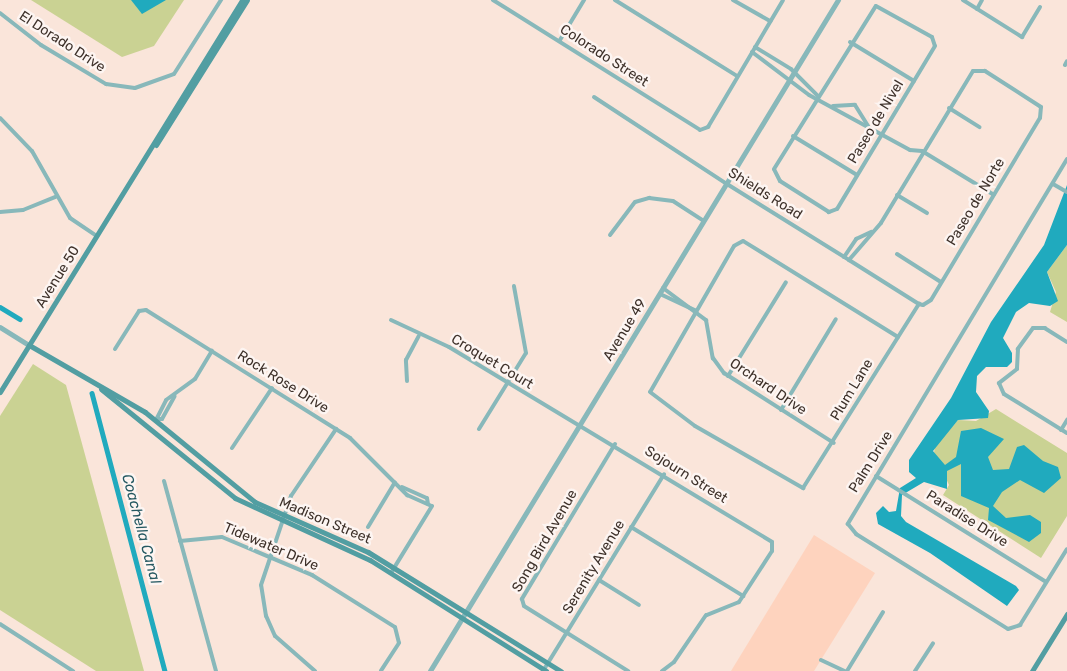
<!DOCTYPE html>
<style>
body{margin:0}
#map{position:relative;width:1067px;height:671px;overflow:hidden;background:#fae5da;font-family:Rubik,sans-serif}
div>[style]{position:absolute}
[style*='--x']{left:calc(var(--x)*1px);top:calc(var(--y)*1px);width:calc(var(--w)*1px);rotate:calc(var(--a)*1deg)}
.built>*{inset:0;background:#fed3be}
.green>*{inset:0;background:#cad293}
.water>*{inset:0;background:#20aabe}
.canal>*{height:4.5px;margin:-2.25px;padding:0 2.25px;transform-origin:2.25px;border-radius:2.25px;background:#20aabe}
.minor>*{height:4px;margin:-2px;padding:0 2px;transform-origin:2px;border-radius:2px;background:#88b8ba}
.tertiary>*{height:4.5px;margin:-2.25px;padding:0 2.25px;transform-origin:2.25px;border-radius:2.25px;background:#88b8ba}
.secondary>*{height:5px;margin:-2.5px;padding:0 2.5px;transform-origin:2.5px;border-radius:2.5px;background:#529ea2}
span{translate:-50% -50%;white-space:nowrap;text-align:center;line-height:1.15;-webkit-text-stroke:5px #fdf5f2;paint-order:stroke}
.street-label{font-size:14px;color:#3e312a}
.water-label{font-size:15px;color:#245861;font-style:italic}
</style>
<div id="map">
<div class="built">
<div style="clip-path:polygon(814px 535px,875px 573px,814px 671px,731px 671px)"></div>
</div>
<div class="green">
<div style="clip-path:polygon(31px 0,184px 0,154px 46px,122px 57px)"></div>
<div style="clip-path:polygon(1067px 245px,1067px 322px,1050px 312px,1056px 292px,1047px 272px)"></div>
<div style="clip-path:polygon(33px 364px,66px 385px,144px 671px,96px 671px,0 610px,0 416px)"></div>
<div style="clip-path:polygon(996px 409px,1067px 453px,1067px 516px,1041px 558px,943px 495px,949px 485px,934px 453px,935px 446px,958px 420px,976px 421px)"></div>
</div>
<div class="water">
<div style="clip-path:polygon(131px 0,166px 0,142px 14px)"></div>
<div style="clip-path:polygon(1067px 185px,1067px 245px,1047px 272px,1058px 301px,1050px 306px,1029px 303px,1016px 312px,1003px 338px,1012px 353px,1012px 362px,1007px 367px,986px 367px,977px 376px,976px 392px,989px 411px,988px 418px,958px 420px,933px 451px,945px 465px,956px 457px,961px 431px,981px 428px,1004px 439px,988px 457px,993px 470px,1009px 469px,1017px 447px,1024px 445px,1043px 461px,1058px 467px,1061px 478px,1044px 493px,1020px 480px,1002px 492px,993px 506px,1006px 518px,1030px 515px,1041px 522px,1041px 533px,1029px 542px,988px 520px,989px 508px,961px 496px,961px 464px,947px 471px,947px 489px,924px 482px,902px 495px,901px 516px,906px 522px,1016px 586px,1019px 590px,1007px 606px,930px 553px,878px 524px,876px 513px,883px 506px,889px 512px,896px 511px,900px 488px,916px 478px,909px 472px,909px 460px,951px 398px,991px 322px,1044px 245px)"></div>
</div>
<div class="canal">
<div style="--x:0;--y:307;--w:23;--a:31"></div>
<div style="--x:92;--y:393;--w:287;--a:75.3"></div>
</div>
<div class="minor">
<div style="--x:493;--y:0;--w:244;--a:32.1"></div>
<div style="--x:700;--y:130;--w:9;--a:-21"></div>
<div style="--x:708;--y:127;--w:147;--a:-59.4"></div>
<div style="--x:615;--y:0;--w:144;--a:31.9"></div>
<div style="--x:733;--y:0;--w:43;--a:29.6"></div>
<div style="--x:963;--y:0;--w:70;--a:32.1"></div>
<div style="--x:1022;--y:37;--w:35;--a:-59"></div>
<div style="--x:876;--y:6;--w:64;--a:29"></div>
<div style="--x:932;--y:37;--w:9;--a:72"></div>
<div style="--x:935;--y:46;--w:190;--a:121"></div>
<div style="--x:837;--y:209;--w:9;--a:159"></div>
<div style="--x:829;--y:212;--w:58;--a:-147.7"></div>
<div style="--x:780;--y:181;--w:13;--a:-117"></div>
<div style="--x:774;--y:169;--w:192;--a:-58"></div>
<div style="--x:977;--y:9;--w:10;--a:-61"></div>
<div style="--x:0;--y:13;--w:52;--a:38"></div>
<div style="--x:41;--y:45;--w:76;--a:31"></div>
<div style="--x:106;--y:84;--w:29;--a:8"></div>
<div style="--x:135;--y:88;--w:41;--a:-19.7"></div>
<div style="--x:174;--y:74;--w:88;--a:-57.6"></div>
<div style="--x:560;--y:40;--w:47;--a:-59"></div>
<div style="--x:850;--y:42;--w:75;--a:31.4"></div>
<div style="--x:755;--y:47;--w:42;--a:31.4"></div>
<div style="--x:791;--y:69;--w:38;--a:45"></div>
<div style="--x:752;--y:52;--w:71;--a:37"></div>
<div style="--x:809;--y:95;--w:115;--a:28.6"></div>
<div style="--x:910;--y:150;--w:12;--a:5"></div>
<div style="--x:922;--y:151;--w:84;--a:31.4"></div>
<div style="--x:1065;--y:65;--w:4;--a:-63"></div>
<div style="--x:594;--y:97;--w:159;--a:33.2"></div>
<div style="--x:727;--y:184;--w:144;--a:31.9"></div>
<div style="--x:849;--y:260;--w:83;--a:32.2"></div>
<div style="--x:919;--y:304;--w:4;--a:14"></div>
<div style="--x:923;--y:305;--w:9;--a:-32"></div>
<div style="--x:931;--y:300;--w:212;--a:-59.1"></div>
<div style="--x:1040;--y:118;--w:11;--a:-85"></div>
<div style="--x:1041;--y:107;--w:67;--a:-147.3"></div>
<div style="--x:985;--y:71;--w:12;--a:180"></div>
<div style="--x:973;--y:71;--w:178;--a:121.2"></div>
<div style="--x:881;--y:223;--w:49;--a:130.9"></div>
<div style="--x:833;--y:106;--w:22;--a:-3"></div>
<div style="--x:855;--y:105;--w:25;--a:58"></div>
<div style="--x:949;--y:108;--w:36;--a:32"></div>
<div style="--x:0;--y:118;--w:46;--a:45.9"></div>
<div style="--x:32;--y:151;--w:77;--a:60.4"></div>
<div style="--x:70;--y:218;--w:32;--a:34"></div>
<div style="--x:793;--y:136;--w:75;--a:31.4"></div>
<div style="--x:1067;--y:159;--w:426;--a:121"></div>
<div style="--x:848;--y:524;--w:13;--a:51"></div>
<div style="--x:856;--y:534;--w:179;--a:32"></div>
<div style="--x:1008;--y:629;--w:13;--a:-18"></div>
<div style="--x:1020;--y:625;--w:89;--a:-58.3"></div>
<div style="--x:1053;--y:184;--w:16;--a:30"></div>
<div style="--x:897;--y:195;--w:35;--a:31"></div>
<div style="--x:0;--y:212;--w:23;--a:-5"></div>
<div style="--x:23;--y:210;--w:35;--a:-22"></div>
<div style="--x:610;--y:235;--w:41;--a:-52.9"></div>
<div style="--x:635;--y:202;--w:15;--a:-16"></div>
<div style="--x:649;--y:198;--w:24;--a:7"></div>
<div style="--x:673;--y:201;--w:37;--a:33"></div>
<div style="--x:897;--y:254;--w:52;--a:32.5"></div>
<div style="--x:844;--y:257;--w:22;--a:-56"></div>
<div style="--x:856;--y:239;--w:17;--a:-25"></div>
<div style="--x:663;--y:288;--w:54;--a:36.7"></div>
<div style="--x:706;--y:320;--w:39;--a:80"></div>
<div style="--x:713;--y:358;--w:19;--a:54"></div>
<div style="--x:724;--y:373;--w:130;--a:32.5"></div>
<div style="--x:660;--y:294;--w:40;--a:25"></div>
<div style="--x:391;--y:320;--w:64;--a:25"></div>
<div style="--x:449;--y:347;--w:377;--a:31.1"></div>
<div style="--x:772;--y:542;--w:9;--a:90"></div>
<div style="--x:772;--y:551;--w:61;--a:122.9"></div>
<div style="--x:739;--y:602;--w:35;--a:158"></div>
<div style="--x:706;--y:615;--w:57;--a:124.2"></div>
<div style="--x:674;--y:662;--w:15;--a:143"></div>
<div style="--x:898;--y:337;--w:182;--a:-148.2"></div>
<div style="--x:743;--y:241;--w:10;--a:151"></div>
<div style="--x:734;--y:246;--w:168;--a:119.9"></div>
<div style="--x:650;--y:392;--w:56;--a:37.1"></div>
<div style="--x:695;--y:426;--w:125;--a:29.9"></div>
<div style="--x:803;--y:488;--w:218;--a:-57.8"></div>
<div style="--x:1067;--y:342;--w:26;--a:-148"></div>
<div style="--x:1045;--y:328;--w:12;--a:180"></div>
<div style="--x:1033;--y:328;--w:26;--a:126"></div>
<div style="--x:1018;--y:349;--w:20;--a:93"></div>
<div style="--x:1017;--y:369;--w:23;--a:142"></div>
<div style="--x:999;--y:383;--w:12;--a:66"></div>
<div style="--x:1004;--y:394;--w:74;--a:31.8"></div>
<div style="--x:115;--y:349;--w:45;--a:-57.7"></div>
<div style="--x:139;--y:311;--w:7;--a:-8"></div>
<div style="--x:146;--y:310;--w:241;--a:32.1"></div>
<div style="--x:350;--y:438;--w:81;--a:45"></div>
<div style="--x:407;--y:495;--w:27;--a:24"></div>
<div style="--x:432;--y:506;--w:79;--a:121.5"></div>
<div style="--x:728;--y:376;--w:110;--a:-58.3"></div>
<div style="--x:407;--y:381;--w:21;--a:-93"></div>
<div style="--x:406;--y:360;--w:27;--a:-62"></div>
<div style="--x:781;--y:410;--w:106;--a:-58.9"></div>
<div style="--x:157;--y:419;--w:5;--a:0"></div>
<div style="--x:162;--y:419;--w:26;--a:-61"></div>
<div style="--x:156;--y:420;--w:22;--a:-63"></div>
<div style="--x:166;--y:400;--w:36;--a:-36"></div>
<div style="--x:195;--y:379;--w:33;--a:-59"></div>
<div style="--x:479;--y:429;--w:89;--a:-58.3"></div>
<div style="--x:526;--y:353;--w:68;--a:-100.2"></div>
<div style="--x:1061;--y:430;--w:12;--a:-59"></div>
<div style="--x:615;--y:444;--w:181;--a:121"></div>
<div style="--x:522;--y:599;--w:7;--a:74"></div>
<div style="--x:524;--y:606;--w:123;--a:32"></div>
<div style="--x:232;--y:448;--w:72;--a:-56.3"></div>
<div style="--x:876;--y:476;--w:200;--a:31.9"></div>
<div style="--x:164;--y:481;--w:197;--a:74.7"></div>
<div style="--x:402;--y:487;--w:27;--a:24"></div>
<div style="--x:427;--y:498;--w:6;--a:81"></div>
<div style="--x:368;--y:527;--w:52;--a:-59"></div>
<div style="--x:631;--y:527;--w:132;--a:31.6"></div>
<div style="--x:180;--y:541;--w:42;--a:-5.4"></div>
<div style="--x:222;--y:537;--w:98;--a:22.9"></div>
<div style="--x:312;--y:575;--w:98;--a:32.1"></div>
<div style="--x:395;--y:627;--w:16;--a:76"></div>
<div style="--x:399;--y:643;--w:33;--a:123"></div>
<div style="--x:599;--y:580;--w:47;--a:32"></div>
<div style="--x:0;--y:624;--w:87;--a:32.8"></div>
<div style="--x:821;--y:660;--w:26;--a:25"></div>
<div style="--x:315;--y:671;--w:53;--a:-138.8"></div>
<div style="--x:275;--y:636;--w:22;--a:-114"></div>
<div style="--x:266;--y:616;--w:31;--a:-99"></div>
<div style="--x:261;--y:585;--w:94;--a:-71.4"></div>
<div style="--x:291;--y:496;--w:81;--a:-56.1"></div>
<div style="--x:543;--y:671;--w:231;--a:-58.4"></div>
<div style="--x:847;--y:671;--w:69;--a:-58.6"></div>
<div style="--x:915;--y:671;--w:33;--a:-57"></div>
</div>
<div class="tertiary">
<div style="--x:0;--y:327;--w:34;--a:32"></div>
<div style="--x:430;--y:671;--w:785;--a:-58.7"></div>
</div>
<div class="secondary">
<div style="--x:156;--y:145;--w:171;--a:-57.9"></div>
<div style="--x:29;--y:345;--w:134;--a:30"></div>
<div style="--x:145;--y:412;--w:142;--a:39.3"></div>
<div style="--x:255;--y:502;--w:124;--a:23.9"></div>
<div style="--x:368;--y:552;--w:227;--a:31.7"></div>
<div style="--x:101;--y:389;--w:173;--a:39.1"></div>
<div style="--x:235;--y:498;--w:149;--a:24.7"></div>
<div style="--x:370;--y:560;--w:208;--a:32.2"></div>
<div style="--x:0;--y:392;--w:461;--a:-58.3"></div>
<div style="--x:1032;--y:671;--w:67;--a:-58.4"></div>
</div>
<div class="street-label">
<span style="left:62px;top:42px;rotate:33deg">El Dorado Drive</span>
<span style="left:604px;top:56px;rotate:33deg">Colorado Street</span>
<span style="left:876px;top:122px;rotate:-59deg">Paseo de Nivel</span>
<span style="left:765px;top:194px;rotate:32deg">Shields Road</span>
<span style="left:976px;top:202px;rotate:-59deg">Paseo de Norte</span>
<span style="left:58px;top:277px;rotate:-58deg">Avenue 50</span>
<span style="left:625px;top:330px;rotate:-59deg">Avenue 49</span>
<span style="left:492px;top:362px;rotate:31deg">Croquet Court</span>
<span style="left:283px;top:382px;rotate:32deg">Rock Rose Drive</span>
<span style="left:768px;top:387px;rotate:34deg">Orchard Drive</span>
<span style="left:852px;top:390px;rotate:-59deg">Plum Lane</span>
<span style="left:871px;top:462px;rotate:-58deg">Palm Drive</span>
<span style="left:686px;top:475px;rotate:32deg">Sojourn Street</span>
<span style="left:967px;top:519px;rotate:32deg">Paradise Drive</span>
<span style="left:325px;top:521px;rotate:23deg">Madison Street</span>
<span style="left:545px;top:541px;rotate:-60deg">Song Bird Avenue</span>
<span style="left:271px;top:547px;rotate:23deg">Tidewater Drive</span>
<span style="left:594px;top:567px;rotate:-59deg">Serenity Avenue</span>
</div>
<div class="water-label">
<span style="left:141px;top:529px;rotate:75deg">Coachella Canal</span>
</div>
</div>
